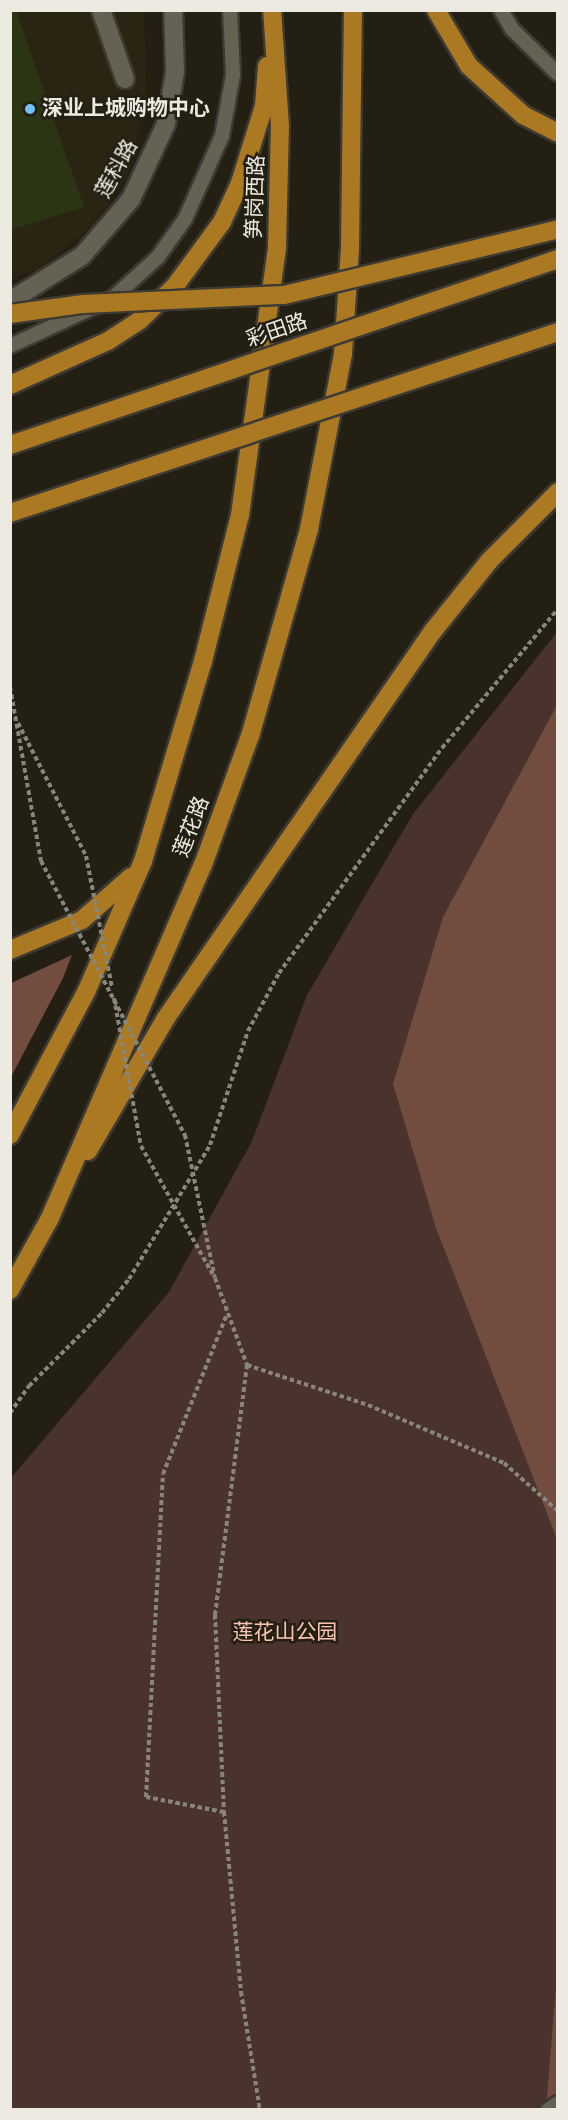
<!DOCTYPE html>
<meta charset="utf-8">
<style>
body{margin:0}
#map{position:relative;width:568px;height:2120px;overflow:hidden;background:#231f13;font-family:"Alegreya Sans","Noto Sans SC",sans-serif}
div>[style]{position:absolute}
[style*='--x']{left:calc(var(--x)*1px);top:calc(var(--y)*1px);width:calc(var(--w)*1px);rotate:calc(var(--a)*1deg)}
.built>*{inset:0;background:#2a2512}
.green>*{inset:0;background:#49332c}
.forest>*{inset:0;background:#714c3f}
.building>*{inset:0;background:#2b3513}
.path>*{height:4px;margin-top:-2px;transform-origin:0;background:repeating-linear-gradient(90deg,#88857b 0 4.5px,transparent 0 7.5px)}
.roads{filter:drop-shadow(2px 0 #3d3a33) drop-shadow(-2px 0 #3d3a33) drop-shadow(0 2px #3d3a33) drop-shadow(0 -2px #3d3a33)}
.lane>*{height:14px;margin:-7px;padding:0 7px;transform-origin:7px;border-radius:7px;background:#656253}
.street>*{height:18px;margin:-9px;padding:0 9px;transform-origin:9px;border-radius:9px;background:#656253}
.primary>*{height:18px;margin:-9px;padding:0 9px;transform-origin:9px;border-radius:9px;background:#ac7923}
.path-bridge>*{height:4px;margin-top:-2px;transform-origin:0;background:repeating-linear-gradient(90deg,#88857b 0 4.5px,transparent 0 7.5px)}
.bridges{filter:drop-shadow(2px 0 #3d3a33) drop-shadow(-2px 0 #3d3a33) drop-shadow(0 2px #3d3a33) drop-shadow(0 -2px #3d3a33)}
.primary-bridge>*{height:18px;margin:-9px;padding:0 9px;transform-origin:9px;border-radius:9px;background:#ac7923}
.dots>*{width:16px;height:16px;translate:-50% -50%;box-sizing:border-box;border:3px solid #231f13;border-radius:50%}
span{translate:-50% -50%;white-space:nowrap;text-align:center;line-height:1.15;-webkit-text-stroke:5px #231f13;paint-order:stroke}
.poi-label{font-size:21px;color:#eceae1;font-weight:700}
.left{translate:0 -50%;text-align:left}
.street-label{font-size:21px;color:#eceae1}
.park-label{font-size:21px;color:#fcc5b3}
.frame{position:absolute;inset:0;border:12px solid #eceae1;pointer-events:none}
</style>
<div id="map">
<div class="built">
<div style="clip-path:polygon(10px 11px,144px 11px,147px 100px,129px 173px,94px 224px,43px 267px,11px 279px)"></div>
</div>
<div class="green">
<div style="clip-path:polygon(557px 632px,557px 2109px,11px 2109px,10px 1479px,169px 1292px,252px 1141px,307px 995px,413px 814px)"></div>
</div>
<div class="forest">
<div style="clip-path:polygon(557px 705px,557px 1539px,436px 1228px,393px 1084px,443px 917px)"></div>
<div style="clip-path:polygon(72px 955px,63px 978px,11px 1077px,11px 983px)"></div>
<div style="clip-path:polygon(557px 1974px,557px 2109px,546px 2109px)"></div>
</div>
<div class="building">
<div style="clip-path:polygon(10px 10px,16px 10px,84px 207px,10px 230px)"></div>
</div>
<div class="path">
<div style="--x:215;--y:1278;--w:93;--a:69.8"></div>
<div style="--x:247;--y:1365;--w:252;--a:97.3"></div>
<div style="--x:215;--y:1615;--w:197;--a:87.4"></div>
<div style="--x:224;--y:1812;--w:181;--a:84.6"></div>
<div style="--x:241;--y:1992;--w:120;--a:80.9"></div>
<div style="--x:247;--y:1365;--w:127;--a:18.3"></div>
<div style="--x:368;--y:1405;--w:148;--a:23.1"></div>
<div style="--x:504;--y:1463;--w:72;--a:41.6"></div>
<div style="--x:10;--y:1413;--w:33;--a:-55"></div>
<div style="--x:29;--y:1386;--w:103;--a:-45"></div>
<div style="--x:102;--y:1313;--w:43;--a:-51.5"></div>
<div style="--x:129;--y:1279;--w:157;--a:-58.8"></div>
<div style="--x:210;--y:1145;--w:120;--a:-71.6"></div>
<div style="--x:248;--y:1031;--w:66;--a:-61.9"></div>
<div style="--x:279;--y:973;--w:278;--a:-54.1"></div>
<div style="--x:442;--y:748;--w:181;--a:-50.2"></div>
<div style="--x:224;--y:1812;--w:79;--a:-169.1"></div>
<div style="--x:146;--y:1797;--w:323;--a:-87"></div>
<div style="--x:163;--y:1474;--w:172;--a:-68.2"></div>
</div>
<div class="roads">
<div class="lane">
<div style="--x:501;--y:10;--w:22;--a:60"></div>
<div style="--x:512;--y:29;--w:64;--a:44.4"></div>
<div style="--x:10;--y:346;--w:114;--a:-25"></div>
<div style="--x:113;--y:298;--w:61;--a:-42.3"></div>
<div style="--x:158;--y:257;--w:47;--a:-54.6"></div>
<div style="--x:185;--y:219;--w:91;--a:-66"></div>
<div style="--x:222;--y:136;--w:62;--a:-79.8"></div>
<div style="--x:233;--y:75;--w:65;--a:-92.6"></div>
<div style="--x:548;--y:2110;--w:12;--a:-35"></div>
</div>
<div class="street">
<div style="--x:101;--y:10;--w:73;--a:70.8"></div>
<div style="--x:10;--y:301;--w:85;--a:-32"></div>
<div style="--x:82;--y:256;--w:75;--a:-49.3"></div>
<div style="--x:131;--y:199;--w:83;--a:-65"></div>
<div style="--x:166;--y:124;--w:53;--a:-80.2"></div>
<div style="--x:175;--y:72;--w:62;--a:-91.8"></div>
</div>
<div class="primary">
<div style="--x:436;--y:10;--w:65;--a:59.5"></div>
<div style="--x:469;--y:66;--w:73;--a:42.2"></div>
<div style="--x:523;--y:115;--w:39;--a:27"></div>
<div style="--x:10;--y:385;--w:107;--a:-24.2"></div>
<div style="--x:108;--y:341;--w:38;--a:-33"></div>
<div style="--x:140;--y:320;--w:49;--a:-44.2"></div>
<div style="--x:175;--y:286;--w:79;--a:-53.7"></div>
<div style="--x:222;--y:222;--w:43;--a:-65.2"></div>
<div style="--x:240;--y:183;--w:81;--a:-72.7"></div>
<div style="--x:264;--y:106;--w:40;--a:-85.7"></div>
<div style="--x:10;--y:950;--w:78;--a:-22.6"></div>
<div style="--x:82;--y:920;--w:65;--a:-41.3"></div>
<div style="--x:10;--y:1135;--w:164;--a:-62"></div>
<div style="--x:87;--y:990;--w:141;--a:-66.5"></div>
<div style="--x:143;--y:861;--w:209;--a:-73.3"></div>
<div style="--x:203;--y:661;--w:151;--a:-75.8"></div>
<div style="--x:240;--y:515;--w:271;--a:-82.1"></div>
<div style="--x:277;--y:247;--w:121;--a:-88.6"></div>
<div style="--x:280;--y:126;--w:116;--a:-93.9"></div>
<div style="--x:88;--y:1151;--w:154;--a:-59.6"></div>
<div style="--x:166;--y:1018;--w:470;--a:-55.4"></div>
<div style="--x:433;--y:631;--w:90;--a:-51.3"></div>
<div style="--x:489;--y:561;--w:98;--a:-45"></div>
<div style="--x:10;--y:1290;--w:82;--a:-60.9"></div>
<div style="--x:50;--y:1218;--w:385;--a:-66.6"></div>
<div style="--x:203;--y:865;--w:140;--a:-70"></div>
<div style="--x:251;--y:733;--w:212;--a:-74.1"></div>
<div style="--x:309;--y:529;--w:178;--a:-79"></div>
<div style="--x:343;--y:354;--w:105;--a:-86.2"></div>
<div style="--x:350;--y:249;--w:239;--a:-89.3"></div>
</div>
</div>
<div class="path-bridge">
<div style="--x:10;--y:687;--w:177;--a:79.9"></div>
<div style="--x:41;--y:861;--w:310;--a:62.3"></div>
<div style="--x:185;--y:1135;--w:146;--a:78.2"></div>
<div style="--x:18;--y:723;--w:149;--a:62.9"></div>
<div style="--x:86;--y:856;--w:134;--a:78.8"></div>
<div style="--x:114;--y:998;--w:150;--a:79.7"></div>
<div style="--x:141;--y:1146;--w:148;--a:60.8"></div>
</div>
<div class="bridges">
<div class="primary-bridge">
<div style="--x:10;--y:314;--w:74;--a:-7.8"></div>
<div style="--x:83;--y:304;--w:201;--a:-2.6"></div>
<div style="--x:284;--y:295;--w:282;--a:-13.5"></div>
<div style="--x:10;--y:445;--w:579;--a:-18.75"></div>
<div style="--x:10;--y:513;--w:577;--a:-18.28"></div>
</div>
</div>
<div class="dots">
<div style="left:30px;top:109px;background:#6fc2f4"></div>
</div>
<div class="poi-label">
<span class="left" style="left:42px;top:109px">深业上城购物中心</span>
</div>
<div class="street-label">
<span style="left:117px;top:169px;rotate:-61deg">莲科路</span>
<span style="left:256px;top:197px;rotate:-88deg">笋岗西路</span>
<span style="left:277px;top:331px;rotate:-19deg">彩田路</span>
<span style="left:192px;top:827px;rotate:-69deg">莲花路</span>
</div>
<div class="park-label">
<span style="left:285px;top:1633px">莲花山公园</span>
</div>
<div class="frame"></div>
</div>
